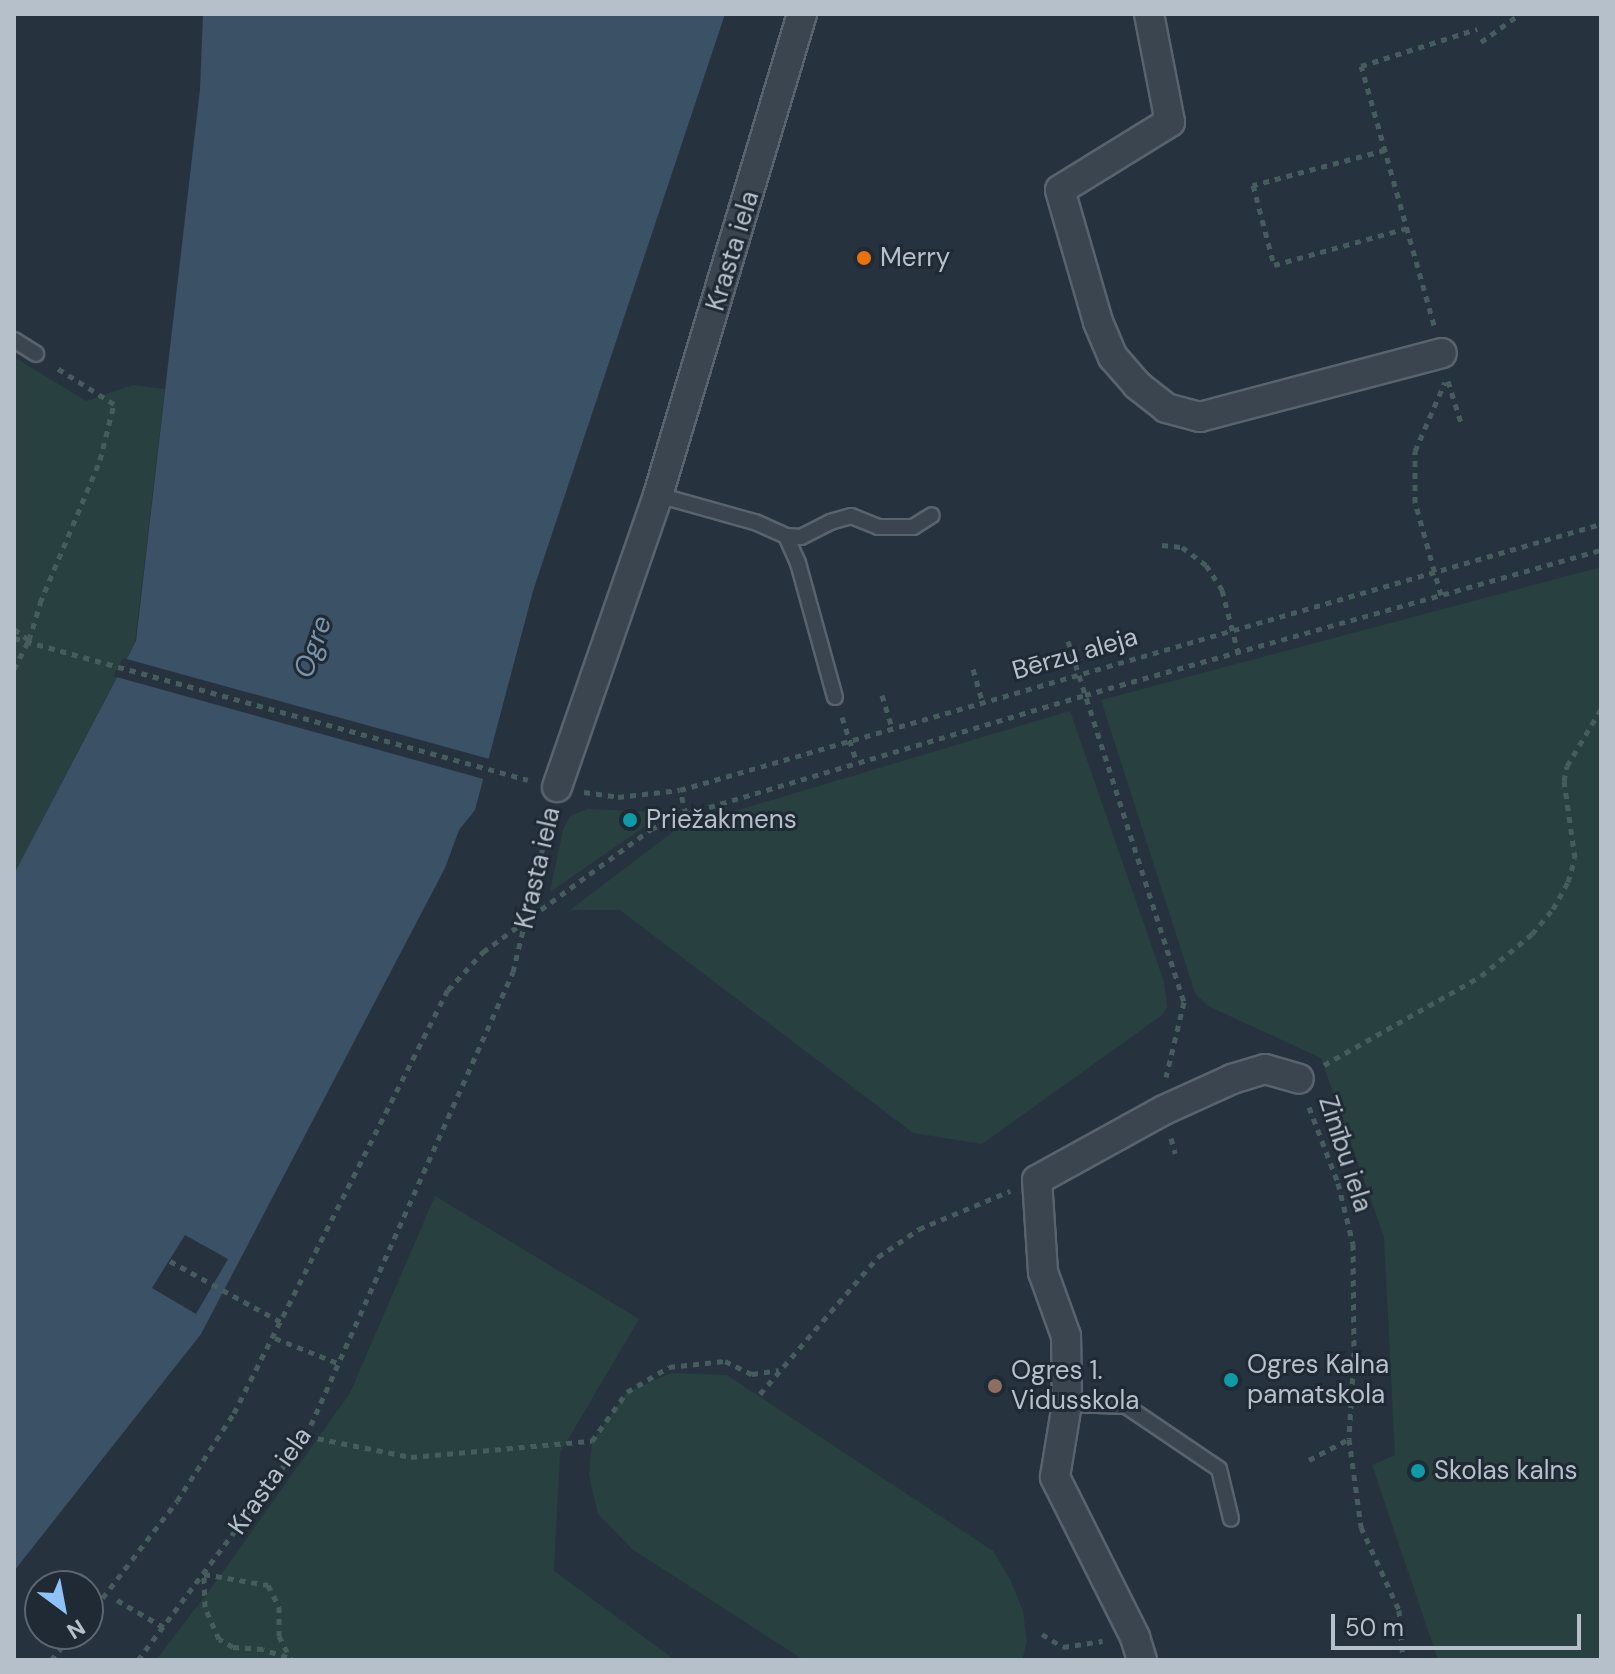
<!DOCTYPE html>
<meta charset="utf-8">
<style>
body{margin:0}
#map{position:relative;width:1615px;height:1674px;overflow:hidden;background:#26333f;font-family:"DM Sans",sans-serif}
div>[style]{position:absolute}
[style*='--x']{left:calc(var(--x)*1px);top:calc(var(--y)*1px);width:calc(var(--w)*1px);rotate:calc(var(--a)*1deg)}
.green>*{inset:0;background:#284040}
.water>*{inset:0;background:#3a5166}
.pier>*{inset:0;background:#26333f}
.path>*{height:5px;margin-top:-2.5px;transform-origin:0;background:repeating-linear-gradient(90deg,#465c5d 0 6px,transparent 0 12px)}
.roads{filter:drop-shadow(2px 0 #58636d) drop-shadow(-2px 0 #58636d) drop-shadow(0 2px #58636d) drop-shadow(0 -2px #58636d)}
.service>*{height:14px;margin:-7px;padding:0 7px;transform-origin:7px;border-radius:7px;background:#3a454f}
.minor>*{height:28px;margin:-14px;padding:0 14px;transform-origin:14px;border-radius:14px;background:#3a454f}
.dots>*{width:22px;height:22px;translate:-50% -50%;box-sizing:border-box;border:4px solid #1f2a34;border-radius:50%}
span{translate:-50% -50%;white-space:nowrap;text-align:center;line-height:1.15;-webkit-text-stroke:6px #1f2a34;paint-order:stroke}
.street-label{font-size:26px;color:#b6c0ca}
.poi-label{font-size:26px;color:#b6c0ca}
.left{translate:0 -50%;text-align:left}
.water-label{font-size:28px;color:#7794ac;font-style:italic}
.frame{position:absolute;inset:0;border:16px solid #b6c0ca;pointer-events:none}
.north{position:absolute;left:24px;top:1570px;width:80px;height:80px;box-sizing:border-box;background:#1f2a34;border:2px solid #5b6670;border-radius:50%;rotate:148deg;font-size:22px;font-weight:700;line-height:32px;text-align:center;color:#b6c0ca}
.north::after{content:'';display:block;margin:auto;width:28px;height:36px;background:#8fc2f6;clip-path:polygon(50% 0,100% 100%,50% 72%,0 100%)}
.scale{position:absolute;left:1331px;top:1614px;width:250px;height:36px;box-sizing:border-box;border:4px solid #b6c0ca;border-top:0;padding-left:10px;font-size:24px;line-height:28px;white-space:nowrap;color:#b6c0ca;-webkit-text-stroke:6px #1f2a34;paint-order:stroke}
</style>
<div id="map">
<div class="green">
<div style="clip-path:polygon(14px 357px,86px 401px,133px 385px,165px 389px,135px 642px,14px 874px)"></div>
<div style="clip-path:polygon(1601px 567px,1601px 1660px,1438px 1660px,1372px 1465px,1395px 1455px,1384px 1237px,1321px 1058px,1208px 1006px,1195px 993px,1101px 700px)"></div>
<div style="clip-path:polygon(1070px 711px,1164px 982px,1167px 1007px,1162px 1015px,982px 1144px,913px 1133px,620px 910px,570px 910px,678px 828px)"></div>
<div style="clip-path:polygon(588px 809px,658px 812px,656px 819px,550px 892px,563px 830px,570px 816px)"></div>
<div style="clip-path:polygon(435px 1196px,639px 1319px,560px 1453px,554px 1571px,675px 1660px,156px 1660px,215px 1583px,350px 1393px)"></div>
<div style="clip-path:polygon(671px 1373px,727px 1375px,993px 1551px,1010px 1579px,1023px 1611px,1027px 1642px,1022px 1660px,804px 1660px,632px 1549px,598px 1514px,589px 1475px,592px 1441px,627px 1392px)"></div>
</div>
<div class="water">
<div style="clip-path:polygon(203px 14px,725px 14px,533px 591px,475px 810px,459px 830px,445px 868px,201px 1334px,14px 1571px,14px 874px,136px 641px,200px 89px)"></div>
</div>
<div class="pier">
<div style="clip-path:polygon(123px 658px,493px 760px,487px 780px,113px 676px)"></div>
<div style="clip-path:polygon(185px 1235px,228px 1259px,196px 1314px,152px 1288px)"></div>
</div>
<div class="path">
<div style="--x:1481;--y:42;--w:48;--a:-35.7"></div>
<div style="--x:1385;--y:150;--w:137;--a:165.1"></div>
<div style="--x:1253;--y:185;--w:83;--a:75.3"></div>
<div style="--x:1274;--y:265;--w:138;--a:-15.5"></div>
<div style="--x:1434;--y:325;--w:269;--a:-105.7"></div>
<div style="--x:1361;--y:66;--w:122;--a:-17.7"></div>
<div style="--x:1448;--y:381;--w:47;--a:72.7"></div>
<div style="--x:1162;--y:545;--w:20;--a:6"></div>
<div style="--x:1182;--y:547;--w:30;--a:37"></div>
<div style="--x:1206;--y:565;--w:30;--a:57"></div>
<div style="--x:1222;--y:590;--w:64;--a:75.5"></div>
<div style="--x:1441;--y:595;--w:97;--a:-105.6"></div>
<div style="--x:1415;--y:502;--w:51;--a:-90"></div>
<div style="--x:1415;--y:451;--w:75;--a:-66.5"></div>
<div style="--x:14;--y:629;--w:19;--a:36"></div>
<div style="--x:14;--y:638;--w:533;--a:15.44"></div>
<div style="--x:1068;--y:641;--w:379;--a:72.2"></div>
<div style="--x:1184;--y:1002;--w:77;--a:103.5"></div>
<div style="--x:14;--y:669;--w:33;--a:-63"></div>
<div style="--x:29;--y:640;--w:39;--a:-73"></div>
<div style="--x:40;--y:603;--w:155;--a:-67.2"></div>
<div style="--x:100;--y:460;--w:58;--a:-76"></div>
<div style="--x:114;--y:404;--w:71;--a:-147.7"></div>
<div style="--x:973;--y:669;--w:33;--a:74"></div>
<div style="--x:882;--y:695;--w:34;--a:73"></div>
<div style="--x:842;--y:717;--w:48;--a:71.9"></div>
<div style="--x:584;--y:792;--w:34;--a:8"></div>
<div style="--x:618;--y:797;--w:62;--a:-6.4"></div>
<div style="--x:680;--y:790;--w:959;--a:-16.11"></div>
<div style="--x:686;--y:814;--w:416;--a:-16.6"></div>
<div style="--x:1085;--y:695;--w:536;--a:-15.7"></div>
<div style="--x:1324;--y:1065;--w:180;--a:-29.5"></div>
<div style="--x:1481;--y:976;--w:66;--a:-39.5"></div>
<div style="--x:1532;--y:934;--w:33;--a:-50"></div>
<div style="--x:1553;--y:909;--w:31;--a:-61"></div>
<div style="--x:1568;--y:882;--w:25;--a:-74"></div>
<div style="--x:1575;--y:858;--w:78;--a:-98.1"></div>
<div style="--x:1564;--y:781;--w:15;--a:-79"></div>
<div style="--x:1567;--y:766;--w:66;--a:-59.2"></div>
<div style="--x:1309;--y:1107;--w:81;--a:69.1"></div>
<div style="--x:1338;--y:1183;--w:63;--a:76.2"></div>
<div style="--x:1353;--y:1244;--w:110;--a:89.5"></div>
<div style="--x:1354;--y:1354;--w:85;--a:93.4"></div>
<div style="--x:1349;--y:1439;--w:89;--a:82.2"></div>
<div style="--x:1361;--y:1527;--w:91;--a:65.4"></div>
<div style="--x:1399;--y:1610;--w:50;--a:85.4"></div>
<div style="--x:1171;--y:1138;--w:16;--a:75"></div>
<div style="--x:170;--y:1261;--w:129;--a:28.8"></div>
<div style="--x:275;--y:1338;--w:70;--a:21.8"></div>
<div style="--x:760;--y:1394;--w:181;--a:-49.3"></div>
<div style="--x:878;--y:1257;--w:50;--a:-34.3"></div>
<div style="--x:919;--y:1229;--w:99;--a:-22.7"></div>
<div style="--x:306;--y:1436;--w:107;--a:11.3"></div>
<div style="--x:411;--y:1457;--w:182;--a:-5.1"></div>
<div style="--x:592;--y:1441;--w:60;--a:-54.5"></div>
<div style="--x:627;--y:1392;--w:49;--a:-30.8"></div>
<div style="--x:669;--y:1367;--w:56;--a:-6.1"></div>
<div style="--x:725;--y:1361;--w:30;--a:26"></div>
<div style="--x:752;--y:1374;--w:27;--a:-8"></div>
<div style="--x:1309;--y:1460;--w:45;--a:-27.7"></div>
<div style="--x:117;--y:1600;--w:56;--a:30.3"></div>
<div style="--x:88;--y:1617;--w:146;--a:-52.5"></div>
<div style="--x:177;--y:1501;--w:105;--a:-57.1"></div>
<div style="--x:234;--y:1413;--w:474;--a:-63.2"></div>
<div style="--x:448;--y:990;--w:52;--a:-47.4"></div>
<div style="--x:483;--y:952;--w:208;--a:-36.2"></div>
<div style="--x:651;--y:829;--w:38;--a:-23"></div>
<div style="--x:686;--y:814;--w:25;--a:-104"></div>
<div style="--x:1042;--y:1634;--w:25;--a:32"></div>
<div style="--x:1063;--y:1647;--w:40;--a:-8.5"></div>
<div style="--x:287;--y:1657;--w:25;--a:-162"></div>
<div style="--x:263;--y:1649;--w:30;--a:-176"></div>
<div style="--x:233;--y:1647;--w:16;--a:-150"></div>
<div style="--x:219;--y:1639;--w:35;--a:-114"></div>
<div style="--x:205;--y:1607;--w:33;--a:-92"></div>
<div style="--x:204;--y:1574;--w:65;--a:9.8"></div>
<div style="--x:268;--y:1585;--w:25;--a:63"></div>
<div style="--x:279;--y:1607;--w:29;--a:90"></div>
<div style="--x:279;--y:1636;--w:27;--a:63"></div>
<div style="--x:51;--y:1660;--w:34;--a:-50"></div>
<div style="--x:138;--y:1660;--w:280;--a:-53.1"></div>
<div style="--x:306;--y:1436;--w:508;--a:-65.96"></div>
<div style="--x:513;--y:972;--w:163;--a:-76.5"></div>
</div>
<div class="roads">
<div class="service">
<div style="--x:14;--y:340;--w:26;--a:32"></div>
<div style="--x:658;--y:495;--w:101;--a:15.6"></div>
<div style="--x:755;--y:522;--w:34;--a:24"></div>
<div style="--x:786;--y:536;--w:30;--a:66"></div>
<div style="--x:798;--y:563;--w:139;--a:74.6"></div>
<div style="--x:786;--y:536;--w:15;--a:4"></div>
<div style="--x:801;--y:537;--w:33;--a:-27"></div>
<div style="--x:830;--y:522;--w:22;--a:-16"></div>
<div style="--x:851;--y:516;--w:29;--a:22"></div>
<div style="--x:878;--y:527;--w:35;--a:0"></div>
<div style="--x:913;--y:527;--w:22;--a:-32"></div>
<div style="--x:1067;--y:1404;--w:59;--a:1.9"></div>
<div style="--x:1126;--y:1406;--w:112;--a:34.1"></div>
<div style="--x:1219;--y:1469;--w:51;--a:76.5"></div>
</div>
<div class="minor">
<div style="--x:1149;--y:14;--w:110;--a:79"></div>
<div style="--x:1170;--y:122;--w:129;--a:148.3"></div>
<div style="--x:1060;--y:190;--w:137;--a:73.9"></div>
<div style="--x:1098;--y:322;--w:38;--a:67"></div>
<div style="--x:1113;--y:357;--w:37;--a:49"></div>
<div style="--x:1137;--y:385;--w:37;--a:38"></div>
<div style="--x:1166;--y:408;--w:35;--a:15"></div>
<div style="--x:1200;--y:417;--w:250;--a:-14.8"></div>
<div style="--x:557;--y:787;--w:309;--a:-70.9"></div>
<div style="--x:658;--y:495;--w:502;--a:-73.33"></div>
<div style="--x:1142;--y:1660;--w:24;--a:-107"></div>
<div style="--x:1135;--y:1637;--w:179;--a:-116.6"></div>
<div style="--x:1055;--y:1477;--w:74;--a:-80.7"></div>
<div style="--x:1067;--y:1404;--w:68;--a:-90.8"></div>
<div style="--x:1066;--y:1336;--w:68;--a:-109.8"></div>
<div style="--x:1043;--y:1272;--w:92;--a:-93.7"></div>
<div style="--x:1037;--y:1180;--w:145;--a:-28.9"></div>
<div style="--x:1164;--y:1110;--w:75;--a:-24.5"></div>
<div style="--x:1232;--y:1079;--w:34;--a:-17"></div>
<div style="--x:1265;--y:1069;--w:35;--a:16"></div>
</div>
</div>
<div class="dots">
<div style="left:864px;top:258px;background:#e8710a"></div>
<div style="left:630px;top:820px;background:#0f9aa8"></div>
<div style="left:1231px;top:1380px;background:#0f9aa8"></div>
<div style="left:995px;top:1386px;background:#8d6e63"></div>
<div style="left:1418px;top:1471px;background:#0f9aa8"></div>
</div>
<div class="street-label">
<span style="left:733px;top:251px;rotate:-73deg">Krasta iela</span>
<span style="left:1075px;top:654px;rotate:-16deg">Bērzu aleja</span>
<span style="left:538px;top:868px;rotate:-77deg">Krasta iela</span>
<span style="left:1345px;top:1154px;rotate:72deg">Zinību iela</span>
<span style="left:270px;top:1481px;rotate:-55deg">Krasta iela</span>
</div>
<div class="poi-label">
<span class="left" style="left:880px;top:258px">Merry</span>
<span class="left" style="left:646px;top:820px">Priežakmens</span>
<span class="left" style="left:1247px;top:1380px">Ogres Kalna<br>pamatskola</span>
<span class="left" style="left:1011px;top:1386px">Ogres 1.<br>Vidusskola</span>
<span class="left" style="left:1434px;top:1471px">Skolas kalns</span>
</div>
<div class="water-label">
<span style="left:313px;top:647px;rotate:-71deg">Ogre</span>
</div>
<div class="frame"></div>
<div class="north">N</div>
<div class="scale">50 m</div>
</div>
